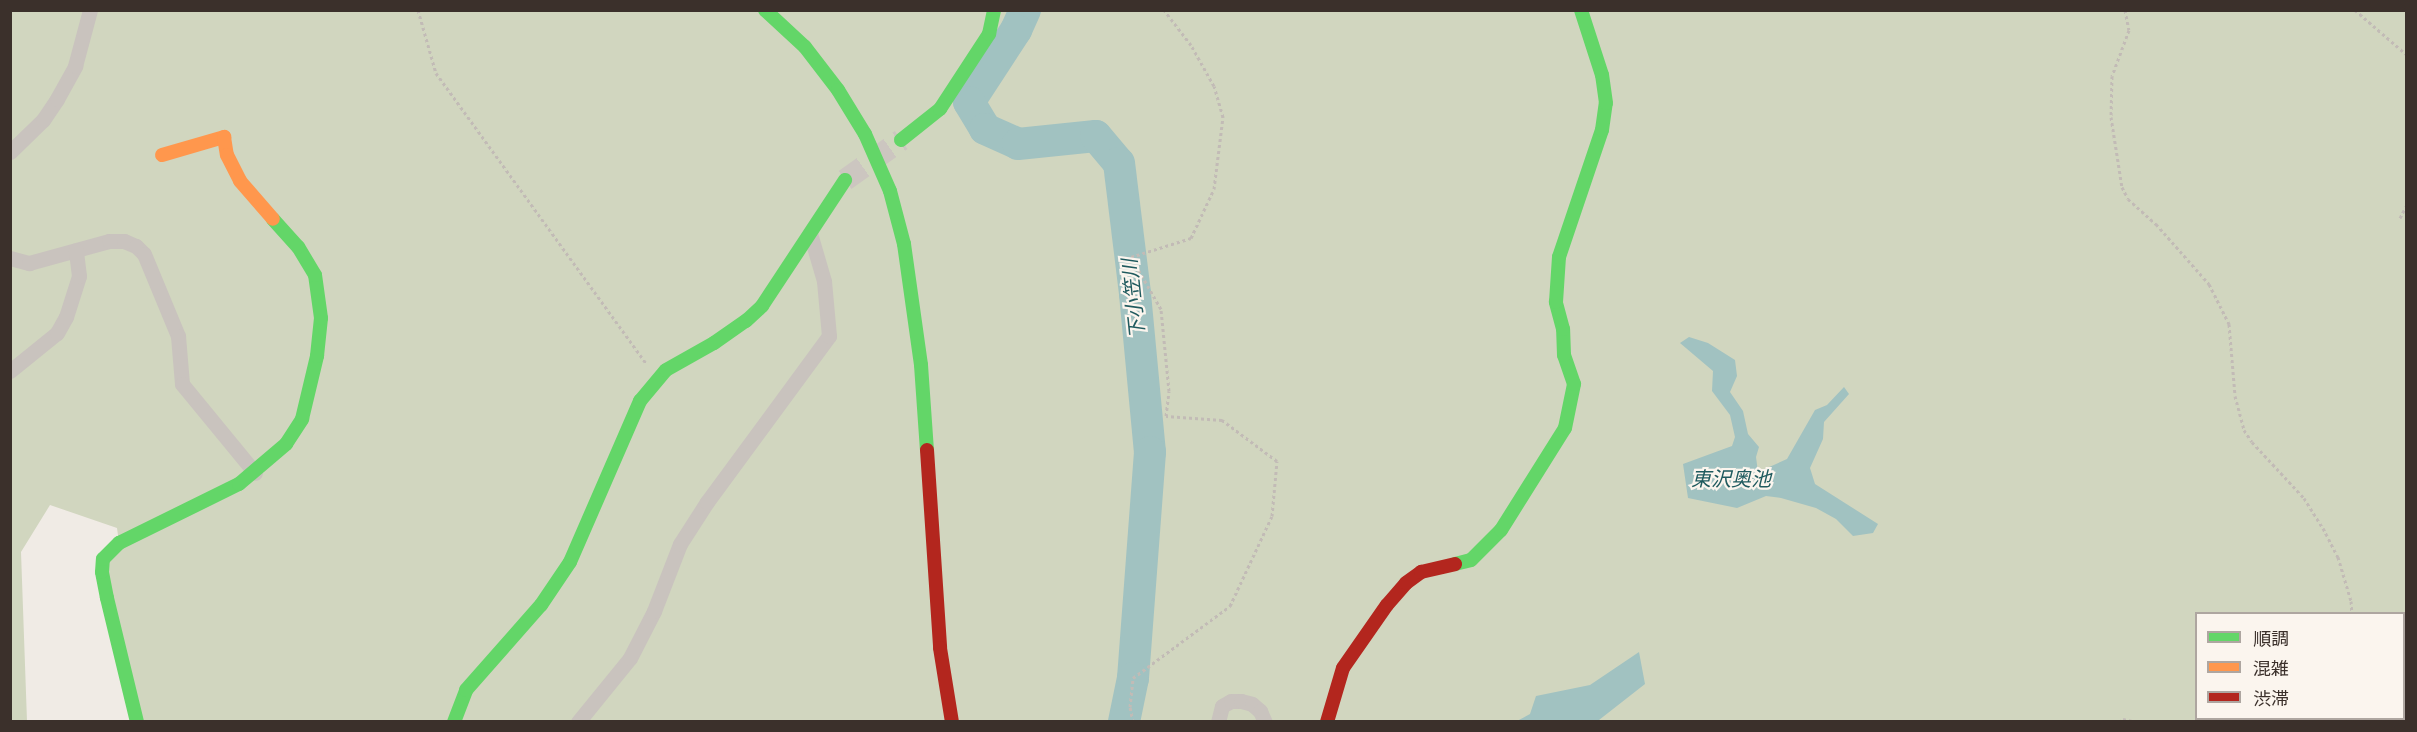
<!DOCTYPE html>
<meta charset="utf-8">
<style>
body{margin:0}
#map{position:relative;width:2417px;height:732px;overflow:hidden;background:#f0ebe5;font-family:"Archivo Narrow","Noto Sans JP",sans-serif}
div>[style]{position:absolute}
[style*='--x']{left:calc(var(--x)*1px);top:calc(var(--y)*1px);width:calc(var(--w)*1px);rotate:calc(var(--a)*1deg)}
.green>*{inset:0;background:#d1d6bf}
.water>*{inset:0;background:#a1c2c1}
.river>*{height:32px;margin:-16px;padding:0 16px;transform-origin:16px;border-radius:16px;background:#a1c2c1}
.secondary-tunnel>*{height:22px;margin-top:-11px;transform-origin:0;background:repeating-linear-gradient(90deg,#ccc6c0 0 22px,transparent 0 33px)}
.path>*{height:3px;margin-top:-1.5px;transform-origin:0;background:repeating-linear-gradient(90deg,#c2bbb6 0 3px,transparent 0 6px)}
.street>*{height:15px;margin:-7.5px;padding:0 7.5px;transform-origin:7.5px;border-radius:7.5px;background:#c9c3be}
.fast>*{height:14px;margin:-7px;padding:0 7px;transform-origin:7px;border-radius:7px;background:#63d668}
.slow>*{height:14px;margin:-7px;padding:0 7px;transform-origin:7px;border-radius:7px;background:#ff974d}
.jam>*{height:14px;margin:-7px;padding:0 7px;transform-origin:7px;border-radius:7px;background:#b3261e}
span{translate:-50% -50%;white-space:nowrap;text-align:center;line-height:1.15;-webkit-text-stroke:4.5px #fbf5ee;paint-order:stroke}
.water-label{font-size:20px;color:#1f5a5e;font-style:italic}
.frame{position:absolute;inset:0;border:12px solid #3b302b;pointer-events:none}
.legend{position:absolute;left:2195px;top:612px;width:210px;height:108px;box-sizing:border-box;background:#fbf5ee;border:2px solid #aea6a0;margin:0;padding:8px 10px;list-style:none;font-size:18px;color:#3b302b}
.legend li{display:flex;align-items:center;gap:12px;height:30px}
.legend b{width:30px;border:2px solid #aea6a0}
</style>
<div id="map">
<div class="green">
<div style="clip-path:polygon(evenodd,10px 11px,2406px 11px,2406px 721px,142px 721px,103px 559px,119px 543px,117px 528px,50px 505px,21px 552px,27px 721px,11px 721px,10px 11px,2196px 614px,2404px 614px,2404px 718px,2196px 718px,2196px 614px)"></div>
</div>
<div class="water">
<div style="clip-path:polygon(1689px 337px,1708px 343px,1735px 360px,1737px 376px,1730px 392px,1743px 411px,1748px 434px,1759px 447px,1756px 457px,1758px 472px,1787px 459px,1815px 410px,1827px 405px,1844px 387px,1849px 394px,1824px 422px,1823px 439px,1810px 468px,1815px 484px,1878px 524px,1873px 533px,1853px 536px,1836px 519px,1816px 508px,1781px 498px,1766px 496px,1737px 508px,1688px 498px,1683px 464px,1732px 446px,1735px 437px,1730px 415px,1712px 391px,1713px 371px,1680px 343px)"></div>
<div style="clip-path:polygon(1639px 652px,1645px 684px,1599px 720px,1517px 721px,1530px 714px,1536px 696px,1590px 685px)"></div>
</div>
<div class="river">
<div style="--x:1025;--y:10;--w:22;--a:114"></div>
<div style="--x:1016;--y:30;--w:86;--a:123.1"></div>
<div style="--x:969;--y:102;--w:31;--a:59"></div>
<div style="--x:985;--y:129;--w:36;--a:24"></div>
<div style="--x:1018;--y:144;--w:78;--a:-5.9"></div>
<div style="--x:1096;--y:136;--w:35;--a:50"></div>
<div style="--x:1119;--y:163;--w:132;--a:83"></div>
<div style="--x:1135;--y:294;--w:159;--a:84.6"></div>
<div style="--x:1150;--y:452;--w:227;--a:94.3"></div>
<div style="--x:1133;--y:678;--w:45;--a:101.6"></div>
</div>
<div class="secondary-tunnel">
<div style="--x:845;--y:180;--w:69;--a:-35.5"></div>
</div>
<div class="path">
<div style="--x:418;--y:10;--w:66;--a:74.1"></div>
<div style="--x:436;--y:73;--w:359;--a:54.1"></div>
<div style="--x:2125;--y:10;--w:20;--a:79"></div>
<div style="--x:2129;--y:30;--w:49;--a:110.3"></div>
<div style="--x:2112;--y:76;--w:41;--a:91.4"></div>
<div style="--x:2111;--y:117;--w:71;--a:81.1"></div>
<div style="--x:2122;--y:187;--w:13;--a:63"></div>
<div style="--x:2128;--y:199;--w:38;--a:42"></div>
<div style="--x:2156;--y:224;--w:80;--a:48.5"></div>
<div style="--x:2209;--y:284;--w:45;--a:63.4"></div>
<div style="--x:2229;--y:324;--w:72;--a:85.2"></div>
<div style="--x:2235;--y:396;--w:35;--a:75"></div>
<div style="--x:2244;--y:430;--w:14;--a:56"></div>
<div style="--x:2252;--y:442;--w:76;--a:47.1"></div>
<div style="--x:2304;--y:498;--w:36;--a:58"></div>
<div style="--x:2323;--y:528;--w:33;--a:63"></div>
<div style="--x:2338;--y:557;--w:46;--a:73.5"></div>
<div style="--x:2351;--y:601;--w:13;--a:86"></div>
<div style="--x:2355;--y:10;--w:67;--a:40.8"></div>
<div style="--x:2400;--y:218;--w:13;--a:-63"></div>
<div style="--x:2285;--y:718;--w:29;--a:8"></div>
<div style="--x:1133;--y:722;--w:15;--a:-101"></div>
<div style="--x:1130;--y:707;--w:29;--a:-84"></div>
<div style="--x:1133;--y:678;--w:121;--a:-36.6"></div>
<div style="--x:1230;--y:606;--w:99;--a:-65"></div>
<div style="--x:1272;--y:516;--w:55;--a:-84.8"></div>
<div style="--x:1277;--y:461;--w:69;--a:-143.3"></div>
<div style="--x:1222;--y:420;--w:56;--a:-175.9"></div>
<div style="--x:1166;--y:416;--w:25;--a:-83"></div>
<div style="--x:1169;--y:391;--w:82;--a:-95.6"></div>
<div style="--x:1161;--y:309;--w:60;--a:-120"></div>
<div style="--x:1131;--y:257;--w:63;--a:-17.6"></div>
<div style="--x:1191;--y:238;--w:54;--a:-64.9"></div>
<div style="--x:1214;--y:189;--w:73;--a:-82.9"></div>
<div style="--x:1223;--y:117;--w:32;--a:-106"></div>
<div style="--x:1214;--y:86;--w:47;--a:-119.3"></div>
<div style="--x:1191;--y:45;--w:44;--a:-127.6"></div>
<div style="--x:2120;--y:722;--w:4;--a:-45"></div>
<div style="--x:2123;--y:719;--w:14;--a:12"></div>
<div style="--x:2214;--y:722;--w:11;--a:-22"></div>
<div style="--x:2316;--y:722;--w:4;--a:-63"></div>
</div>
<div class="street">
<div style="--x:10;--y:152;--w:46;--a:-44.1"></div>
<div style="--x:43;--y:120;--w:25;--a:-56"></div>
<div style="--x:57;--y:99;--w:38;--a:-61"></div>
<div style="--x:75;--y:66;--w:58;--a:-75"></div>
<div style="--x:10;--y:258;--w:20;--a:15"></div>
<div style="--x:29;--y:263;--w:83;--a:-15.4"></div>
<div style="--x:109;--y:241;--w:15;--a:0"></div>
<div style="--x:124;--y:241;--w:13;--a:23"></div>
<div style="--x:136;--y:246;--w:11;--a:45"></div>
<div style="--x:144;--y:254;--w:89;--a:67.5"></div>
<div style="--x:178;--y:336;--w:48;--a:85.2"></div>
<div style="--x:182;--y:384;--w:115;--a:50.6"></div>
<div style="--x:10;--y:371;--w:60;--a:-39"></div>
<div style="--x:57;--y:333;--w:18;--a:-61"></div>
<div style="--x:66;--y:317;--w:43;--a:-72.4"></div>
<div style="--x:79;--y:276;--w:26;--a:-97"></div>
<div style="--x:578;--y:722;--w:82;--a:-50.9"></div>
<div style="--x:630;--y:658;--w:53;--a:-62.9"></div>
<div style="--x:654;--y:611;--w:72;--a:-68.8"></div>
<div style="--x:680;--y:544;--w:50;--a:-57.3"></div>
<div style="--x:707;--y:502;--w:206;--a:-53.7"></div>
<div style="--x:829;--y:336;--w:55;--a:-95.2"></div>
<div style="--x:824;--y:281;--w:50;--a:-106.3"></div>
<div style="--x:1218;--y:722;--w:16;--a:-76"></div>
<div style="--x:1222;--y:706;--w:10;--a:-29"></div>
<div style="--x:1231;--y:701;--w:10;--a:0"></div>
<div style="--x:1241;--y:701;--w:11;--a:15"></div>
<div style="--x:1252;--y:704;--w:11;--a:41"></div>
<div style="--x:1260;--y:711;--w:12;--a:66"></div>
</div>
<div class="fast">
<div style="--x:765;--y:10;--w:54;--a:42.8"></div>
<div style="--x:805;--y:47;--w:54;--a:52.5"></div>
<div style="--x:838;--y:90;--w:52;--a:58.5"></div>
<div style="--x:865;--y:134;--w:62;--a:66.3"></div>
<div style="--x:890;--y:191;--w:55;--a:75.2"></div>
<div style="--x:904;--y:244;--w:122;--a:82"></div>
<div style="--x:921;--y:365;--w:85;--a:86"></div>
<div style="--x:901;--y:140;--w:50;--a:-38.5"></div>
<div style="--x:940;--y:109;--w:90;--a:-56.8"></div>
<div style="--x:989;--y:34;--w:25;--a:-78"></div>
<div style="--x:1455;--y:564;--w:16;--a:-14"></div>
<div style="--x:1471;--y:560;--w:42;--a:-45"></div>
<div style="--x:1501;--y:530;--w:120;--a:-57.9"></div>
<div style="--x:1565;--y:428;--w:45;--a:-78.4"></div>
<div style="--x:1574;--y:384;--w:31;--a:-109"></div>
<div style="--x:1564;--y:355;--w:26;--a:-92"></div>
<div style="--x:1563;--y:329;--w:28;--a:-105"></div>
<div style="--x:1556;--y:302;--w:45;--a:-86.2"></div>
<div style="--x:1559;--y:257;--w:134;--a:-71.3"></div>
<div style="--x:1602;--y:130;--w:27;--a:-82"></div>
<div style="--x:1606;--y:103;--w:28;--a:-98"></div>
<div style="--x:1602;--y:75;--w:68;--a:-107.9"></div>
<div style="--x:137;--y:722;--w:128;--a:-103.6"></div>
<div style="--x:107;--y:598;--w:26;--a:-101"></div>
<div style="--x:102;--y:572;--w:13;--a:-86"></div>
<div style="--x:103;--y:559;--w:23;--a:-45"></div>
<div style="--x:119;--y:543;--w:134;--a:-26.2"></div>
<div style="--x:239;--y:484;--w:62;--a:-40.4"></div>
<div style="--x:286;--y:444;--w:30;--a:-57"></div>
<div style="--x:302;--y:419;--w:65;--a:-76.6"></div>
<div style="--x:317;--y:356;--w:38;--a:-84"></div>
<div style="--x:321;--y:318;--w:43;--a:-97.9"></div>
<div style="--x:315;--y:275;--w:33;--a:-121"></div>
<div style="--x:298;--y:247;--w:38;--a:-132"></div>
<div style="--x:454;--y:722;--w:34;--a:-69"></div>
<div style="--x:466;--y:690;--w:113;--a:-48.6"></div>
<div style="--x:541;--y:605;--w:52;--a:-56"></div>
<div style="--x:570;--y:562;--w:176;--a:-66.5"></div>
<div style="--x:640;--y:401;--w:40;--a:-50"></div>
<div style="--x:666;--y:370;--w:55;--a:-29.4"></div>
<div style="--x:714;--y:343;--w:39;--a:-35"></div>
<div style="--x:746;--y:321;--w:22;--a:-43"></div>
<div style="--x:762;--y:306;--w:151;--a:-56.6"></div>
</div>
<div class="slow">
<div style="--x:162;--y:155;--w:65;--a:-16.2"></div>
<div style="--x:224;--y:137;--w:18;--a:81"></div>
<div style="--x:227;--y:155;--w:29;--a:63"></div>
<div style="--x:240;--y:181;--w:50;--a:49"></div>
</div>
<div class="jam">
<div style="--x:927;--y:450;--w:198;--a:86.2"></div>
<div style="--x:940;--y:648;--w:75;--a:80.8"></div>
<div style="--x:1327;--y:722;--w:56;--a:-73.5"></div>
<div style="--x:1343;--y:668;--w:77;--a:-55.1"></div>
<div style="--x:1387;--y:605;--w:29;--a:-49"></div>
<div style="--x:1406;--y:583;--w:19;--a:-36"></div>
<div style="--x:1421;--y:572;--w:35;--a:-13"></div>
</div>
<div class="water-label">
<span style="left:1133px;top:299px;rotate:-96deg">下小笠川</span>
<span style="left:1731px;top:478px">東沢奥池</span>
</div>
<div class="frame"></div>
<ul class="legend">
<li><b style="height:8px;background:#63d668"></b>順調</li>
<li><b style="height:8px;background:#ff974d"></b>混雑</li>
<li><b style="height:8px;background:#b3261e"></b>渋滞</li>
</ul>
</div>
